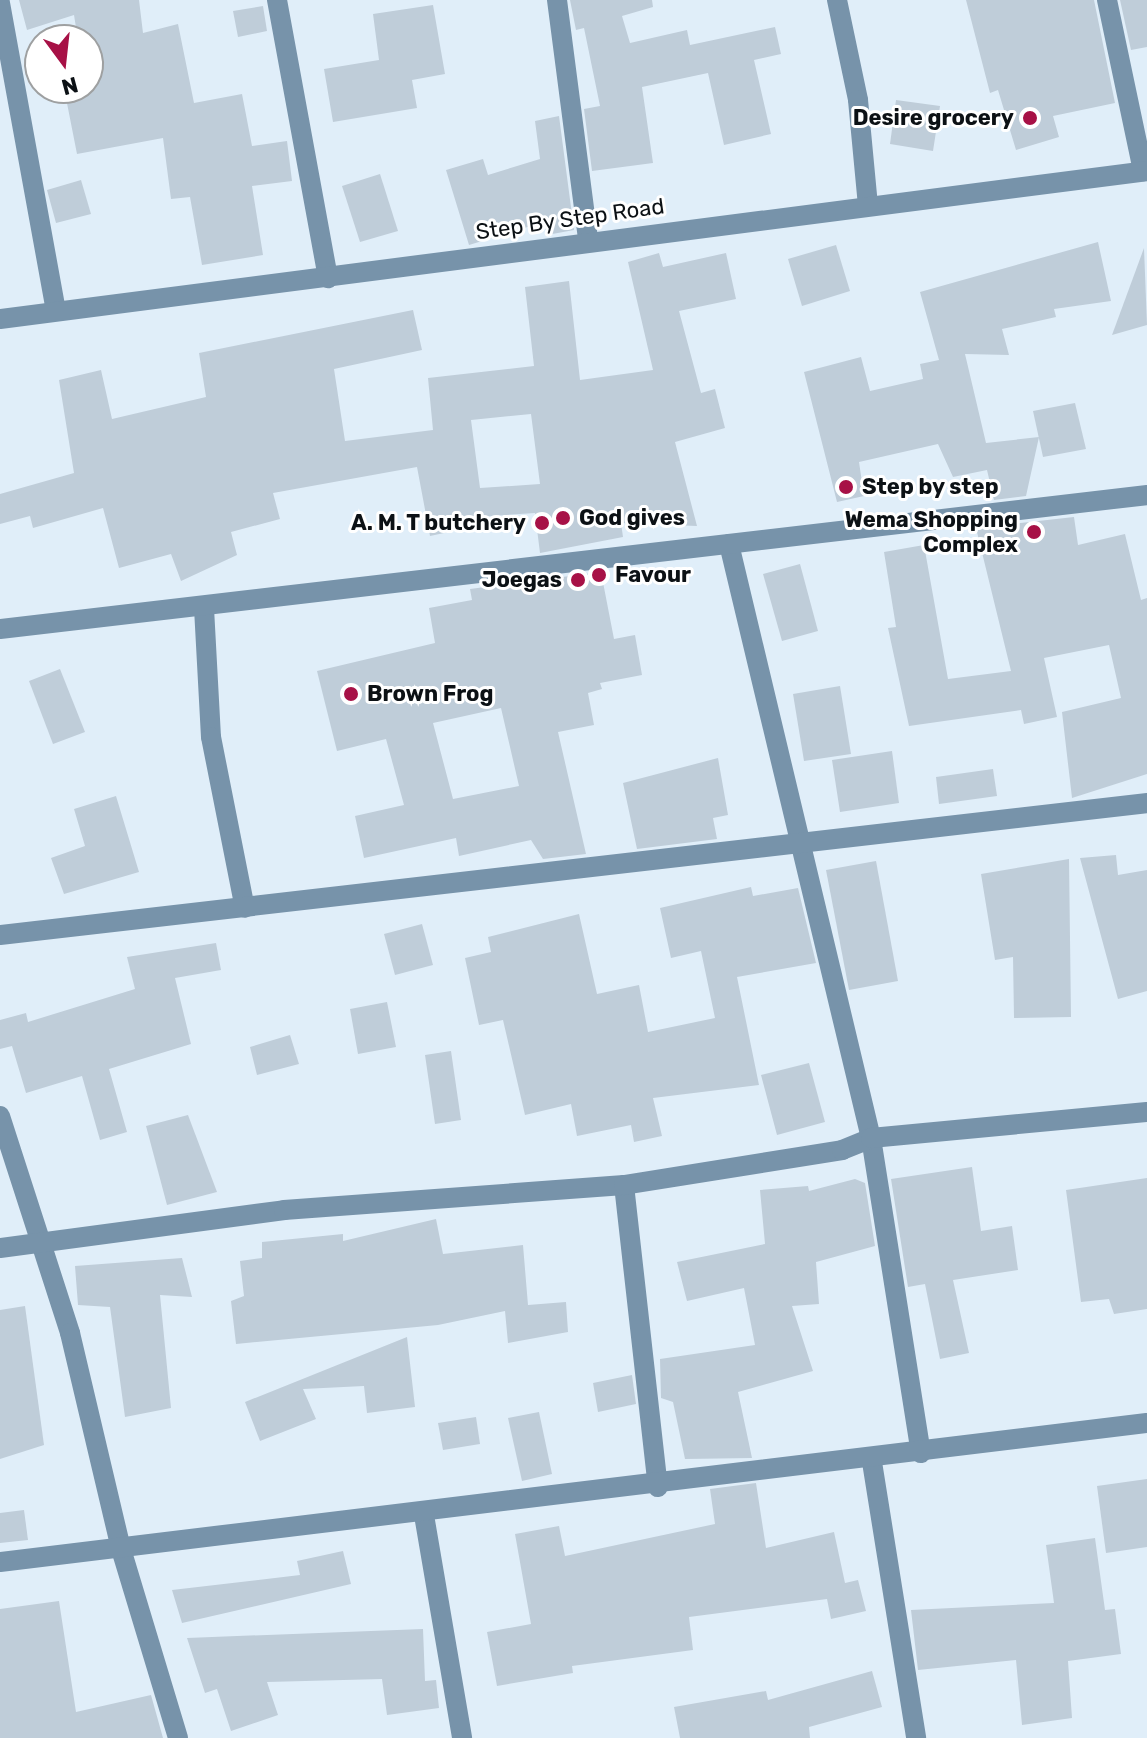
<!DOCTYPE html>
<style>
body{margin:0}
#map{position:relative;width:1147px;height:1738px;overflow:hidden;background:#e0eef9;font-family:Rubik,sans-serif}
div>[style]{position:absolute}
[style*='--x']{left:calc(var(--x)*1px);top:calc(var(--y)*1px);width:calc(var(--w)*1px);rotate:calc(var(--a)*1deg)}
.building>*{inset:0;background:#bfcdd9}
.minor>*{height:20px;margin:-10px;padding:0 10px;transform-origin:10px;border-radius:10px;background:#7793aa}
.dots>*{width:22px;height:22px;translate:-50% -50%;box-sizing:border-box;border:4px solid #fff;border-radius:50%}
span{translate:-50% -50%;white-space:nowrap;text-align:center;line-height:1.15;-webkit-text-stroke:6px #fff;paint-order:stroke}
.poi-label{font-size:22px;color:#0c1115;font-weight:700}
.right{translate:-100% -50%;text-align:right}
.left{translate:0 -50%;text-align:left}
.street-label{font-size:22px;color:#0c1115}
.north{position:absolute;left:24px;top:24px;width:80px;height:80px;box-sizing:border-box;background:#fff;border:2px solid #9ea0a1;border-radius:50%;rotate:165deg;font-size:22px;font-weight:700;line-height:32px;text-align:center;color:#0c1115}
.north::after{content:'';display:block;margin:auto;width:28px;height:36px;background:#a71146;clip-path:polygon(50% 0,100% 100%,50% 72%,0 100%)}
</style>
<div id="map">
<div class="building">
<div style="clip-path:polygon(19px 0,139px 0,143px 33px,178px 24px,194px 103px,242px 94px,252px 146px,287px 141px,292px 181px,252px 186px,263px 255px,202px 265px,190px 197px,171px 199px,163px 138px,77px 154px,64px 88px,88px 88px,88px 40px,78px 40px,74px 15px,27px 30px)"></div>
<div style="clip-path:polygon(570px 0,652px 0,653px 7px,622px 16px,630px 43px,687px 30px,690px 45px,775px 27px,781px 54px,754px 60px,771px 134px,724px 145px,708px 73px,642px 87px,653px 163px,592px 171px,584px 109px,600px 106px,584px 28px,576px 30px)"></div>
<div style="clip-path:polygon(966px 0,1094px 0,1115px 103px,1053px 116px,1059px 137px,1016px 150px,998px 90px,990px 93px)"></div>
<div style="clip-path:polygon(1120px 0,1147px 0,1147px 47px,1131px 50px)"></div>
<div style="clip-path:polygon(433px 5px,445px 74px,412px 80px,417px 108px,333px 122px,324px 69px,379px 60px,373px 14px)"></div>
<div style="clip-path:polygon(263px 6px,267px 31px,238px 37px,233px 11px)"></div>
<div style="clip-path:polygon(896px 100px,940px 106px,933px 151px,890px 144px)"></div>
<div style="clip-path:polygon(559px 116px,574px 230px,547px 235px,544px 222px,469px 245px,446px 170px,483px 159px,488px 175px,540px 159px,535px 121px)"></div>
<div style="clip-path:polygon(380px 174px,398px 231px,360px 242px,342px 186px)"></div>
<div style="clip-path:polygon(81px 180px,91px 214px,56px 223px,47px 190px)"></div>
<div style="clip-path:polygon(1098px 242px,1111px 301px,1054px 309px,1056px 317px,1002px 329px,1009px 355px,965px 354px,986px 443px,1039px 437px,1026px 496px,994px 500px,987px 470px,953px 477px,938px 444px,859px 462px,864px 496px,837px 502px,804px 372px,861px 357px,870px 391px,923px 379px,920px 364px,939px 360px,920px 292px)"></div>
<div style="clip-path:polygon(836px 245px,850px 291px,802px 306px,788px 259px)"></div>
<div style="clip-path:polygon(1144px 248px,1147px 325px,1112px 335px)"></div>
<div style="clip-path:polygon(evenodd,659px 253px,663px 267px,726px 253px,736px 299px,679px 311px,701px 393px,715px 389px,725px 428px,675px 442px,697px 526px,621px 523px,623px 537px,540px 553px,535px 513px,461px 518px,463px 529px,430px 536px,417px 467px,273px 493px,280px 519px,231px 532px,237px 555px,181px 581px,171px 554px,119px 568px,103px 508px,33px 528px,30px 516px,0 524px,0 494px,74px 473px,59px 380px,101px 370px,112px 419px,206px 397px,199px 353px,413px 310px,422px 350px,334px 369px,345px 441px,433px 430px,428px 378px,534px 366px,525px 287px,569px 281px,580px 380px,653px 370px,628px 262px,659px 253px,531px 414px,540px 484px,480px 488px,471px 420px,531px 414px)"></div>
<div style="clip-path:polygon(1075px 403px,1086px 449px,1043px 457px,1033px 411px)"></div>
<div style="clip-path:polygon(1074px 517px,1078px 545px,1125px 534px,1141px 600px,1147px 598px,1147px 774px,1072px 798px,1062px 712px,1121px 698px,1109px 645px,1044px 658px,1057px 717px,1024px 724px,1021px 710px,909px 726px,888px 628px,896px 627px,884px 552px,924px 545px,948px 679px,1011px 671px,976px 528px)"></div>
<div style="clip-path:polygon(800px 564px,818px 631px,782px 641px,763px 574px)"></div>
<div style="clip-path:polygon(evenodd,601px 572px,614px 639px,635px 635px,642px 675px,600px 683px,602px 689px,588px 693px,594px 725px,558px 732px,586px 854px,543px 859px,531px 840px,459px 856px,456px 838px,364px 858px,355px 816px,404px 805px,386px 739px,337px 751px,317px 671px,435px 643px,429px 608px,472px 600px,470px 589px,601px 572px,501px 708px,519px 786px,453px 799px,433px 723px,501px 708px)"></div>
<div style="clip-path:polygon(60px 669px,85px 732px,53px 744px,29px 681px)"></div>
<div style="clip-path:polygon(840px 686px,851px 754px,804px 761px,793px 694px)"></div>
<div style="clip-path:polygon(892px 751px,899px 803px,840px 812px,832px 760px)"></div>
<div style="clip-path:polygon(718px 758px,728px 815px,713px 818px,717px 839px,637px 849px,623px 783px)"></div>
<div style="clip-path:polygon(993px 769px,997px 796px,939px 804px,936px 777px)"></div>
<div style="clip-path:polygon(116px 796px,139px 872px,64px 894px,51px 858px,85px 846px,74px 809px)"></div>
<div style="clip-path:polygon(1116px 855px,1118px 875px,1147px 870px,1147px 991px,1118px 999px,1080px 858px)"></div>
<div style="clip-path:polygon(1069px 859px,1071px 1017px,1014px 1018px,1013px 957px,995px 960px,981px 874px)"></div>
<div style="clip-path:polygon(876px 861px,898px 981px,849px 990px,826px 870px)"></div>
<div style="clip-path:polygon(751px 887px,753px 896px,798px 888px,816px 963px,737px 977px,759px 1085px,653px 1098px,662px 1136px,634px 1142px,631px 1125px,577px 1136px,571px 1104px,525px 1115px,503px 1020px,479px 1025px,465px 958px,491px 952px,488px 937px,579px 914px,597px 994px,639px 985px,648px 1032px,715px 1018px,701px 951px,671px 958px,660px 908px)"></div>
<div style="clip-path:polygon(422px 924px,433px 965px,395px 975px,384px 934px)"></div>
<div style="clip-path:polygon(216px 943px,221px 970px,175px 978px,191px 1044px,109px 1069px,127px 1132px,100px 1140px,82px 1076px,26px 1093px,12px 1046px,0 1049px,0 1020px,26px 1013px,28px 1022px,135px 989px,127px 957px)"></div>
<div style="clip-path:polygon(387px 1002px,396px 1047px,358px 1054px,350px 1009px)"></div>
<div style="clip-path:polygon(290px 1035px,299px 1064px,257px 1075px,250px 1047px)"></div>
<div style="clip-path:polygon(451px 1051px,461px 1120px,435px 1124px,425px 1055px)"></div>
<div style="clip-path:polygon(809px 1063px,825px 1122px,777px 1135px,761px 1075px)"></div>
<div style="clip-path:polygon(188px 1115px,217px 1192px,167px 1205px,146px 1126px)"></div>
<div style="clip-path:polygon(972px 1167px,981px 1231px,1012px 1226px,1018px 1270px,953px 1280px,969px 1353px,940px 1359px,925px 1284px,908px 1287px,891px 1179px)"></div>
<div style="clip-path:polygon(1147px 1178px,1147px 1309px,1114px 1314px,1109px 1299px,1081px 1302px,1066px 1190px)"></div>
<div style="clip-path:polygon(855px 1179px,865px 1183px,875px 1246px,816px 1262px,819px 1304px,792px 1306px,813px 1371px,738px 1392px,752px 1458px,685px 1459px,673px 1402px,661px 1398px,660px 1359px,755px 1345px,744px 1288px,687px 1301px,677px 1262px,765px 1244px,760px 1190px,808px 1186px,809px 1191px)"></div>
<div style="clip-path:polygon(436px 1219px,443px 1254px,523px 1245px,528px 1305px,566px 1302px,568px 1332px,508px 1343px,505px 1311px,438px 1325px,236px 1344px,231px 1301px,244px 1296px,240px 1261px,262px 1258px,262px 1242px,343px 1234px,343px 1241px)"></div>
<div style="clip-path:polygon(182px 1258px,192px 1297px,160px 1295px,171px 1408px,125px 1417px,110px 1307px,78px 1305px,75px 1266px)"></div>
<div style="clip-path:polygon(25px 1306px,44px 1445px,0 1459px,0 1310px)"></div>
<div style="clip-path:polygon(407px 1337px,415px 1407px,367px 1413px,364px 1386px,303px 1389px,316px 1419px,260px 1441px,245px 1402px)"></div>
<div style="clip-path:polygon(632px 1375px,636px 1404px,598px 1412px,593px 1383px)"></div>
<div style="clip-path:polygon(539px 1412px,552px 1474px,522px 1481px,508px 1418px)"></div>
<div style="clip-path:polygon(476px 1417px,480px 1444px,443px 1450px,438px 1423px)"></div>
<div style="clip-path:polygon(1147px 1479px,1147px 1547px,1106px 1553px,1097px 1486px)"></div>
<div style="clip-path:polygon(756px 1483px,766px 1548px,834px 1532px,845px 1583px,858px 1580px,866px 1611px,831px 1619px,827px 1599px,689px 1617px,693px 1650px,572px 1666px,573px 1673px,497px 1686px,487px 1632px,531px 1624px,515px 1534px,559px 1526px,565px 1556px,715px 1524px,710px 1489px)"></div>
<div style="clip-path:polygon(24px 1510px,28px 1540px,0 1543px,0 1513px)"></div>
<div style="clip-path:polygon(1095px 1538px,1105px 1610px,1115px 1609px,1121px 1654px,1068px 1661px,1072px 1718px,1022px 1725px,1016px 1660px,918px 1670px,911px 1610px,1054px 1603px,1046px 1545px)"></div>
<div style="clip-path:polygon(343px 1551px,351px 1584px,182px 1623px,172px 1590px,300px 1575px,297px 1561px)"></div>
<div style="clip-path:polygon(59px 1601px,76px 1712px,151px 1695px,163px 1738px,0 1738px,0 1609px)"></div>
<div style="clip-path:polygon(423px 1629px,425px 1681px,436px 1680px,439px 1708px,387px 1715px,382px 1679px,267px 1682px,278px 1715px,231px 1731px,217px 1689px,205px 1693px,187px 1638px)"></div>
<div style="clip-path:polygon(872px 1671px,882px 1707px,809px 1727px,810px 1738px,680px 1738px,674px 1707px,766px 1691px,768px 1700px)"></div>
</div>
<div class="minor">
<div style="--x:277;--y:0;--w:283;--a:79.6"></div>
<div style="--x:557;--y:0;--w:241;--a:82.6"></div>
<div style="--x:837;--y:0;--w:102;--a:78.1"></div>
<div style="--x:858;--y:100;--w:106;--a:84.6"></div>
<div style="--x:1107;--y:0;--w:175;--a:78.1"></div>
<div style="--x:0;--y:3;--w:312;--a:79.7"></div>
<div style="--x:0;--y:319;--w:1157;--a:-7.35"></div>
<div style="--x:729;--y:544;--w:611;--a:76.56"></div>
<div style="--x:871;--y:1138;--w:319;--a:81"></div>
<div style="--x:204;--y:608;--w:129;--a:86.9"></div>
<div style="--x:211;--y:737;--w:174;--a:78.8"></div>
<div style="--x:0;--y:629;--w:1155;--a:-6.66"></div>
<div style="--x:0;--y:935;--w:1155;--a:-6.56"></div>
<div style="--x:0;--y:1116;--w:228;--a:72.1"></div>
<div style="--x:70;--y:1333;--w:222;--a:76.7"></div>
<div style="--x:121;--y:1549;--w:197;--a:73.2"></div>
<div style="--x:624;--y:1185;--w:304;--a:83.6"></div>
<div style="--x:0;--y:1248;--w:287;--a:-7.6"></div>
<div style="--x:284;--y:1210;--w:341;--a:-4.2"></div>
<div style="--x:624;--y:1185;--w:221;--a:-9.1"></div>
<div style="--x:842;--y:1150;--w:31;--a:-22"></div>
<div style="--x:871;--y:1138;--w:277;--a:-5.4"></div>
<div style="--x:872;--y:1462;--w:279;--a:80.9"></div>
<div style="--x:424;--y:1515;--w:226;--a:80.3"></div>
<div style="--x:0;--y:1562;--w:1155;--a:-6.91"></div>
</div>
<div class="dots">
<div style="left:1030px;top:118px;background:#a71146"></div>
<div style="left:846px;top:487px;background:#a71146"></div>
<div style="left:563px;top:518px;background:#a71146"></div>
<div style="left:542px;top:523px;background:#a71146"></div>
<div style="left:1034px;top:532px;background:#a71146"></div>
<div style="left:599px;top:575px;background:#a71146"></div>
<div style="left:578px;top:580px;background:#a71146"></div>
<div style="left:351px;top:694px;background:#a71146"></div>
</div>
<div class="poi-label">
<span class="right" style="left:1014px;top:118px">Desire grocery</span>
<span class="left" style="left:862px;top:487px">Step by step</span>
<span class="left" style="left:579px;top:518px">God gives</span>
<span class="right" style="left:1018px;top:532px">Wema Shopping<br>Complex</span>
<span class="right" style="left:526px;top:523px">A. M. T butchery</span>
<span class="left" style="left:615px;top:575px">Favour</span>
<span class="right" style="left:562px;top:580px">Joegas</span>
<span class="left" style="left:367px;top:694px">Brown Frog</span>
</div>
<div class="street-label">
<span style="left:570px;top:219px;rotate:-8deg">Step By Step Road</span>
</div>
<div class="north">N</div>
</div>
